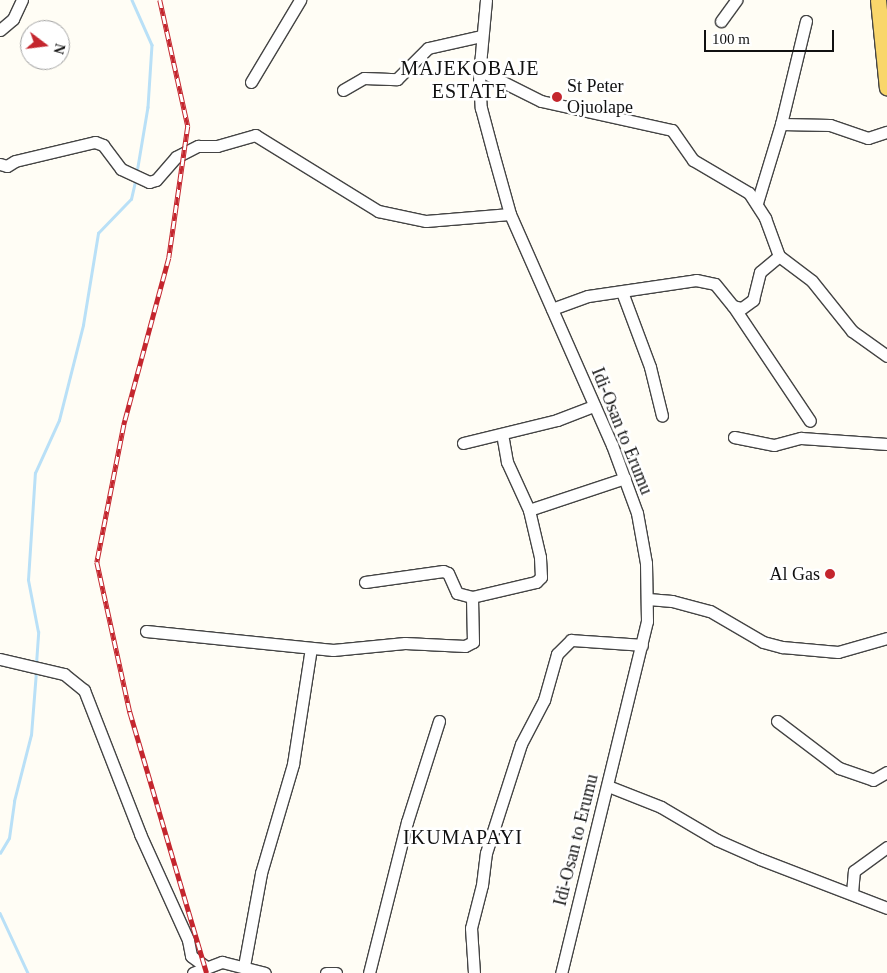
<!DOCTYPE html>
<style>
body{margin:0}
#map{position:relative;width:887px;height:973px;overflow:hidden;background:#fffdf5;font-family:"Times New Roman",serif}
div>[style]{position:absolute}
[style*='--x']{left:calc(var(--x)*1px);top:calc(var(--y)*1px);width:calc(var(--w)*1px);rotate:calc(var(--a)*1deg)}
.stream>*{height:2.5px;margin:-1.25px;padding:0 1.25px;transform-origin:1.25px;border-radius:1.25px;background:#b9e0f7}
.roads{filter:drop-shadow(1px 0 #444) drop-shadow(-1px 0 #444) drop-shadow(0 1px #444) drop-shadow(0 -1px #444)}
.minor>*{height:11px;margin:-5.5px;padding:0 5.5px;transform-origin:5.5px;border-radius:5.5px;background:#fff}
.major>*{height:15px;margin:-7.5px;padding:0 7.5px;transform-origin:7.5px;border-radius:7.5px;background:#f9d66b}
.rail>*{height:4.5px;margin-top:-2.25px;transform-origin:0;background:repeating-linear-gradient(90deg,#fff 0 8px,#c4262e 0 16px);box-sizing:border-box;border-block:1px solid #c4262e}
.dots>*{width:14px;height:14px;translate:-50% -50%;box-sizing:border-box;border:2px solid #fff;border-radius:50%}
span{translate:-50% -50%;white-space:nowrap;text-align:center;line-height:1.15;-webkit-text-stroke:5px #fff;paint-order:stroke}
.poi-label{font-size:18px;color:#111}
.left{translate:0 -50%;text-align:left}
.right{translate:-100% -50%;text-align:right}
.street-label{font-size:18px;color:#111}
.quarter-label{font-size:20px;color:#111;letter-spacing:1px}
.north{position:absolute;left:20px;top:20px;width:50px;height:50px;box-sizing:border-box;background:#fff;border:1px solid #a0a0a0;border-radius:50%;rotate:105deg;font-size:14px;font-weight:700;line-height:20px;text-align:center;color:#111}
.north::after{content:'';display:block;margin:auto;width:18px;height:22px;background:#c4262e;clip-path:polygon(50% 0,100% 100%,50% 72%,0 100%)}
.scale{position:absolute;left:704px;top:30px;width:130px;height:22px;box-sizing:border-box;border:2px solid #111;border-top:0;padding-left:6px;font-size:15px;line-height:18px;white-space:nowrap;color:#111;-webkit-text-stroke:4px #fff;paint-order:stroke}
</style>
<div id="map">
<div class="stream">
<div style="--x:132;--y:0;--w:49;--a:66"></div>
<div style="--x:152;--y:45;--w:62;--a:93.7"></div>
<div style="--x:148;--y:107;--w:67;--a:99.5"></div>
<div style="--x:36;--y:664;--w:32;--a:-86"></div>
<div style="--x:38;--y:632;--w:53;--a:-100.9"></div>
<div style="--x:28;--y:580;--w:107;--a:-86.3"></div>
<div style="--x:35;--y:473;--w:58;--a:-65.6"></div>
<div style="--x:59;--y:420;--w:98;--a:-75.8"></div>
<div style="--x:83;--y:325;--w:93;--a:-80.7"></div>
<div style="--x:98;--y:233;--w:47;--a:-45.9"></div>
<div style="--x:131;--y:199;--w:22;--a:-77"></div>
<div style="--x:0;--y:853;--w:17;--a:-59"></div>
<div style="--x:9;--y:838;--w:37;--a:-82"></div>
<div style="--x:14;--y:801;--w:68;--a:-75.6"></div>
<div style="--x:31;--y:735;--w:63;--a:-85.5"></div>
<div style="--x:0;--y:913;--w:66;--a:65"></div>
</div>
<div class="roads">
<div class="minor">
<div style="--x:486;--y:0;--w:75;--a:95.3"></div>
<div style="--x:479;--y:75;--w:33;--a:87"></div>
<div style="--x:481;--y:108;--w:47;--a:75.1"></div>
<div style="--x:493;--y:153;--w:63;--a:74.4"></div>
<div style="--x:510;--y:214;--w:253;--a:66.2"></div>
<div style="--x:612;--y:445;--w:72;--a:69.8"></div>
<div style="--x:637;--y:513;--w:51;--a:79.8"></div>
<div style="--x:646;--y:563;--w:58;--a:89"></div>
<div style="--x:647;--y:621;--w:362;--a:103.7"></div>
<div style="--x:721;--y:21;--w:26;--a:-54"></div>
<div style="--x:0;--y:30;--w:17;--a:-40"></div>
<div style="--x:13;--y:19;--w:21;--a:-65"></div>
<div style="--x:479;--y:70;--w:69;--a:26.6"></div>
<div style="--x:541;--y:101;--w:134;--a:12.5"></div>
<div style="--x:672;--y:130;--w:37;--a:55"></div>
<div style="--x:693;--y:160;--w:65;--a:30.5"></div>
<div style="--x:749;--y:193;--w:30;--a:57"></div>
<div style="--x:765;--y:218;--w:40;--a:69.8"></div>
<div style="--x:779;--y:256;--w:41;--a:37.1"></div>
<div style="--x:812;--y:281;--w:64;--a:51.3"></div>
<div style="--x:852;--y:331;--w:43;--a:35.5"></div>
<div style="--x:251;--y:82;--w:96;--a:-59.1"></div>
<div style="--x:343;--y:90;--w:24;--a:-30"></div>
<div style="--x:364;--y:78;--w:33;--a:2"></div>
<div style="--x:397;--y:79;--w:44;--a:-45"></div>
<div style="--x:428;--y:48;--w:54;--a:-12.8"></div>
<div style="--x:781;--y:124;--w:49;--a:1.2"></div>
<div style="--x:830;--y:125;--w:40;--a:18.9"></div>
<div style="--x:868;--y:138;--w:20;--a:-18"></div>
<div style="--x:0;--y:164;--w:7;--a:16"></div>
<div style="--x:7;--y:166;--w:9;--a:-32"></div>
<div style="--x:15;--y:161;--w:82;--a:-13.4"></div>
<div style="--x:95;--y:142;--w:9;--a:21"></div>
<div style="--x:103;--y:145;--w:30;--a:53"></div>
<div style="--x:121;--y:169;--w:31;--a:25"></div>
<div style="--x:149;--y:182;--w:7;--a:-16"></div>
<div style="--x:156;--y:180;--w:30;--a:-49"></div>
<div style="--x:176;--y:157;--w:25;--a:-27"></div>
<div style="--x:198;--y:146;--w:19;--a:0"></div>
<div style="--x:217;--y:146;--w:40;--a:-16"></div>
<div style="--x:255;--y:135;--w:145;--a:31.7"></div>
<div style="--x:378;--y:211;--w:49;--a:11.8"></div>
<div style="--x:426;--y:221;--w:84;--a:-4.8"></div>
<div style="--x:757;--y:203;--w:83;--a:-73.1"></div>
<div style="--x:781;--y:124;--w:106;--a:-76.4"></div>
<div style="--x:622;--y:292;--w:80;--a:69.5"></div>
<div style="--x:650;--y:367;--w:50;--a:76.2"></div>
<div style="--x:733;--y:306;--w:138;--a:56.2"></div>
<div style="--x:552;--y:309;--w:38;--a:-20"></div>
<div style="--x:588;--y:296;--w:109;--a:-8.4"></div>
<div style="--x:696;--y:280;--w:19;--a:12"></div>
<div style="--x:715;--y:284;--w:28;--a:51"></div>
<div style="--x:733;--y:306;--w:9;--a:13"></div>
<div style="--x:742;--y:308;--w:14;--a:-36"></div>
<div style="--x:753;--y:300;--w:29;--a:-76"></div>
<div style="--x:760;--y:272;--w:25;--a:-40"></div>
<div style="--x:734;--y:437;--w:41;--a:11.3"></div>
<div style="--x:774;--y:445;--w:28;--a:-15"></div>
<div style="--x:801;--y:438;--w:86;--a:4"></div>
<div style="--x:463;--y:443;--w:97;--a:-13.7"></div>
<div style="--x:557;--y:420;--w:40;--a:-21"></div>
<div style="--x:529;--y:510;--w:101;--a:-18.4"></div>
<div style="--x:365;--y:582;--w:79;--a:-8"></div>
<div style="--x:443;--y:571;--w:5;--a:22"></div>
<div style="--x:448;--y:573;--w:22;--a:66"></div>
<div style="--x:457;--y:593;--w:16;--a:15"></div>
<div style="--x:472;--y:597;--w:66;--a:-13.2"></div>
<div style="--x:536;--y:582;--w:7;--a:-45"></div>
<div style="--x:541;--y:577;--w:20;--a:-93"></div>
<div style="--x:540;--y:557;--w:48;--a:-103.2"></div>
<div style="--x:529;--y:510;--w:53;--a:-114.6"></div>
<div style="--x:507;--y:462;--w:27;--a:-100"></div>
<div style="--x:648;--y:599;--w:24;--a:5"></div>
<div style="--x:672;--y:601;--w:39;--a:15"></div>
<div style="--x:710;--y:611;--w:61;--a:30.3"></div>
<div style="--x:763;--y:642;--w:20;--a:15"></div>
<div style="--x:782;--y:647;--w:56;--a:5.1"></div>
<div style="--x:838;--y:652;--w:51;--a:-15.9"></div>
<div style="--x:146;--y:631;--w:188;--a:5.8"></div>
<div style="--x:333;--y:650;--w:72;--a:-5.6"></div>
<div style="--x:405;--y:643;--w:60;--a:2.9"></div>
<div style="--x:465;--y:646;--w:9;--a:-27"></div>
<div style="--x:473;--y:642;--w:45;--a:-91.3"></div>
<div style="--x:0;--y:659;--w:66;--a:13.2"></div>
<div style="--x:64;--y:674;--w:26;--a:39"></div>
<div style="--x:84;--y:690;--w:155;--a:68.7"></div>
<div style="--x:140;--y:834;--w:116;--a:65.6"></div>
<div style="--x:188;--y:940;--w:16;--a:79"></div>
<div style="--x:191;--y:956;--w:17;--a:36"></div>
<div style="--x:777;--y:721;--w:78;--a:37.2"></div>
<div style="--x:839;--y:768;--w:36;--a:19"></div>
<div style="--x:873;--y:780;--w:16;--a:-30"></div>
<div style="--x:608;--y:786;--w:57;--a:21.6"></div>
<div style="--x:661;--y:807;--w:65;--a:30.5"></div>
<div style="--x:717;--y:840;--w:47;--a:23.8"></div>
<div style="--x:760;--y:859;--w:136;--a:21.1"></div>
<div style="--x:852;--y:893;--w:22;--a:-85"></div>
<div style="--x:854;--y:871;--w:41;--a:-36"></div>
<div style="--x:244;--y:966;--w:95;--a:-79.6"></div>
<div style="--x:261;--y:873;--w:114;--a:-73.6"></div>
<div style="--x:293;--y:764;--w:117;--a:-81.2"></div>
<div style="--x:193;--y:973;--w:31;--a:-21"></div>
<div style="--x:222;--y:962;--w:44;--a:14.3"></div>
<div style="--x:326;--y:973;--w:10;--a:0"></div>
<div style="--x:369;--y:973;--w:156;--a:-75.9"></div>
<div style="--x:407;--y:822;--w:106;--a:-72.4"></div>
<div style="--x:474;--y:973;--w:45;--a:-93.8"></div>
<div style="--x:471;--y:928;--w:44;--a:-75.7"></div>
<div style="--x:482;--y:885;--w:32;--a:-83"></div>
<div style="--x:486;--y:853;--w:114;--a:-72.2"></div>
<div style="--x:521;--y:744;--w:50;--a:-62.4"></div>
<div style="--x:544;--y:700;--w:48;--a:-74.2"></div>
<div style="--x:557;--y:654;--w:20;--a:-45"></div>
<div style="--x:571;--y:640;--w:71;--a:4"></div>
</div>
<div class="major">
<div style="--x:878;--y:0;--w:88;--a:84.2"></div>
</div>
</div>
<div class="rail">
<div style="--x:160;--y:0;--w:129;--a:77.5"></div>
<div style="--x:188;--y:126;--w:133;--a:98.2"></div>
<div style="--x:169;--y:258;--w:173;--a:105.1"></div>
<div style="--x:124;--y:425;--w:140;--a:101.1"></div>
<div style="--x:97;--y:562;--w:154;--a:77.6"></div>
<div style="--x:130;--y:712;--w:272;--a:73.6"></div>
</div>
<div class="dots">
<div style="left:557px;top:97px;background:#c4262e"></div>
<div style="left:830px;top:574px;background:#c4262e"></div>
</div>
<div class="poi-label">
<span class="left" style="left:567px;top:97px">St Peter<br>Ojuolape</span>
<span class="right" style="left:820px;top:574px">Al Gas</span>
</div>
<div class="street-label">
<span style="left:622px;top:431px;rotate:68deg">Idi-Osan to Erumu</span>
<span style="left:576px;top:840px;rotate:-76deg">Idi-Osan to Erumu</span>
</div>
<div class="quarter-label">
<span style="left:470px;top:80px">MAJEKOBAJE<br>ESTATE</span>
<span style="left:463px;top:837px">IKUMAPAYI</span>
</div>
<div class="north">N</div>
<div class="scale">100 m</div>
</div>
